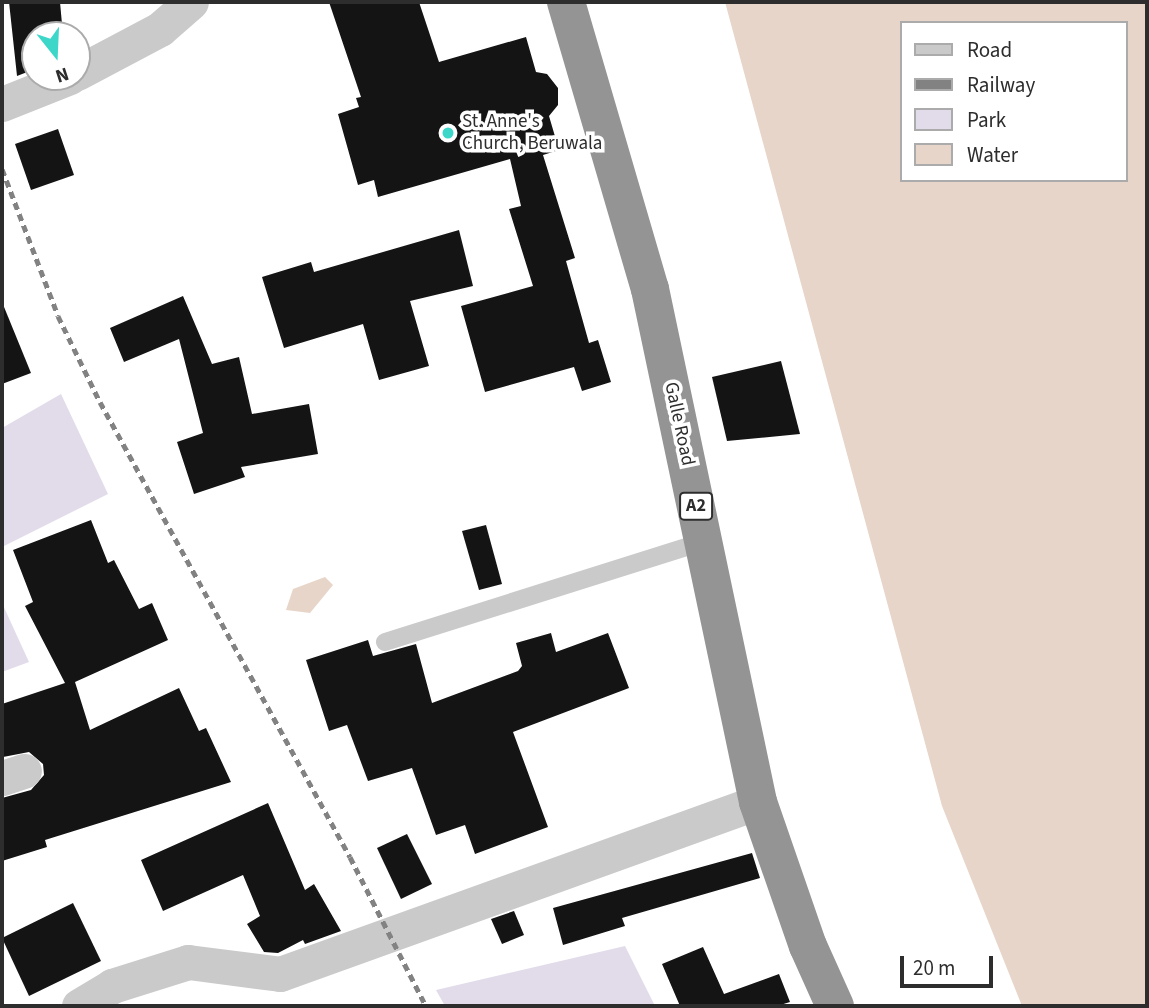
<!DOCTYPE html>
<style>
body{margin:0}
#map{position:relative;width:1149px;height:1008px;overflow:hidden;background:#fff;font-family:"Source Sans 3",sans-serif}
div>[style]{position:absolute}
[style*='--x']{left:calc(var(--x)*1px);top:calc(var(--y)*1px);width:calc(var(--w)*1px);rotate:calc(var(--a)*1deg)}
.green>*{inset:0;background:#e2dcea}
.water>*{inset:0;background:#e8d5c9}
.building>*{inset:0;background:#141414}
.lane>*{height:18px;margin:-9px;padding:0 9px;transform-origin:9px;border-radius:9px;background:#cacaca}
.street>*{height:35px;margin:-17.5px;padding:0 17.5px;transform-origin:17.5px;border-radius:17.5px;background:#cacaca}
.highway>*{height:38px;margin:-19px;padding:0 19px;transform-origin:19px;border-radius:19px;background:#949494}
.rail>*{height:5px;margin-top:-2.5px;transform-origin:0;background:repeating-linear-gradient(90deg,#828282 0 7px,transparent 0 12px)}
.dots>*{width:19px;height:19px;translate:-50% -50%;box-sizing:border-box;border:4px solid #fff;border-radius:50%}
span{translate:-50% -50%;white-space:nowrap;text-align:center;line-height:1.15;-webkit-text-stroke:7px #fff;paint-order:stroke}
.shield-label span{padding:2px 5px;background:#fff;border:2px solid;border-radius:5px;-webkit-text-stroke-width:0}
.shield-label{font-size:18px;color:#2d2d2d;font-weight:700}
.poi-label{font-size:19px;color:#2d2d2d}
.left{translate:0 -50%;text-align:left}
.street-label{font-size:19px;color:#2d2d2d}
.frame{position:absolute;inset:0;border:4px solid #2d2d2d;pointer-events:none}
.legend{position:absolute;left:900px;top:21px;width:228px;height:161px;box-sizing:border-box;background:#fff;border:2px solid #ababab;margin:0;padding:9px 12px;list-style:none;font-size:21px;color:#2d2d2d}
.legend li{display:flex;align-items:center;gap:14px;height:35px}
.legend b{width:35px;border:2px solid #ababab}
.north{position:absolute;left:21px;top:21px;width:70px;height:70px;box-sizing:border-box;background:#fff;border:2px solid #ababab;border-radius:50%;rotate:162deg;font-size:19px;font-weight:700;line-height:28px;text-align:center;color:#2d2d2d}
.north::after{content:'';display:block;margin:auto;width:24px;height:32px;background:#3cd7c9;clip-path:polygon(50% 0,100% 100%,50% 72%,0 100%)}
.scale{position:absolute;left:900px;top:956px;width:93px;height:32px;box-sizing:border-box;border:4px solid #2d2d2d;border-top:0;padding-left:9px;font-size:21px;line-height:24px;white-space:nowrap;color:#2d2d2d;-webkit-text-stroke:5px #fff;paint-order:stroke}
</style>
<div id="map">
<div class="green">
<div style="clip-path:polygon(61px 394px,108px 494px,2px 547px,2px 428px)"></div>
<div style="clip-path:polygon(2px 603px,29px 662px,2px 672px)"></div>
<div style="clip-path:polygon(625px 946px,655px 1006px,445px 1006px,436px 990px)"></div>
</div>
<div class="water">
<div style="clip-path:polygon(evenodd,725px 2px,1147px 2px,1147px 1006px,1022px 1006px,942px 806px,725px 2px,902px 23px,1126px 23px,1126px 180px,902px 180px,902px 23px)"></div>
<div style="clip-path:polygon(325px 577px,333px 585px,310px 613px,286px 610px,293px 589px)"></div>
</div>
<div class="building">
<div style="clip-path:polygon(9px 2px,60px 2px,63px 35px,35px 35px,35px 69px,17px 76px)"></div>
<div style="clip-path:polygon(329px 2px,419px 2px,439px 62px,526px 37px,536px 72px,547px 74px,558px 88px,558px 105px,549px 116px,559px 150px,543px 155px,575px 258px,566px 261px,589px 343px,598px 340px,611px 382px,582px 391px,574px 367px,485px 392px,461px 306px,533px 286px,509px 209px,521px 206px,510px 159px,378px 197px,374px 180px,358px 185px,338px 114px,359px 107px,356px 98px,361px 97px)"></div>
<div style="clip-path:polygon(58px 129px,74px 175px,31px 190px,15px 144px)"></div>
<div style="clip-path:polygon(459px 230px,473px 286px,410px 301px,429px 366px,379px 380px,363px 324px,284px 348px,262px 277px,311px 262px,314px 272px)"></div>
<div style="clip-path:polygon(183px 296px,212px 364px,239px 357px,252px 414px,309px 404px,318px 454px,241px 467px,245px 477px,194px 494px,177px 442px,203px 433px,179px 339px,124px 362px,110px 328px)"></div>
<div style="clip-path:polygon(2px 302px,31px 373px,2px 384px)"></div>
<div style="clip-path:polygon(781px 361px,800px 434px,727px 441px,712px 377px)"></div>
<div style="clip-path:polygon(91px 520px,108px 563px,114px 560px,139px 609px,152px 603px,168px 640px,75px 682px,90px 730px,179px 688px,199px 731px,206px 728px,231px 782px,45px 840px,47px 847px,2px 861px,2px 798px,31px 790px,44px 775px,43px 764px,29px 752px,3px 757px,2px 704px,65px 683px,25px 606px,33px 602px,13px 550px)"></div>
<div style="clip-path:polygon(486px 525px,502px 584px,479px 590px,462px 531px)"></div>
<div style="clip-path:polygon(551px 633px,556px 652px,608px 633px,629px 688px,513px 732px,548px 827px,475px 854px,465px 825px,436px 835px,412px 768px,368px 781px,347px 725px,329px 731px,306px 660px,368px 640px,373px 656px,416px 644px,432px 703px,518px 671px,522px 666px,516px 643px)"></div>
<div style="clip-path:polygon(268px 803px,305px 890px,314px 884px,341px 931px,305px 944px,303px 940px,278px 953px,264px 952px,247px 924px,260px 916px,243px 875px,163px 911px,141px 860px)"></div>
<div style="clip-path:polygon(407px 834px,432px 884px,401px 899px,377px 848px)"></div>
<div style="clip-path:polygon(752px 853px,760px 878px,622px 918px,625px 926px,563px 945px,553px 908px)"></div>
<div style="clip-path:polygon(73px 903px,101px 961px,29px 996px,2px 938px)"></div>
<div style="clip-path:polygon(514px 911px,524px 935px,502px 944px,491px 919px)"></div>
<div style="clip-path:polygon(703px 947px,724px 994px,779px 974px,790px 1002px,777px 1006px,680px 1006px,662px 964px)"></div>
</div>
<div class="lane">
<div style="--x:385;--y:642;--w:333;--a:-17.5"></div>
</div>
<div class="street">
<div style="--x:77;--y:73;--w:94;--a:-27.9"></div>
<div style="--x:160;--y:29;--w:41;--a:-41.1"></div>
<div style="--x:2;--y:104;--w:73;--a:-21.7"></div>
<div style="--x:2;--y:778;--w:23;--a:-18"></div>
<div style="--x:79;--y:1006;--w:39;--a:-31"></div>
<div style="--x:112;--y:986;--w:80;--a:-17.5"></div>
<div style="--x:188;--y:962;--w:93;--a:7.4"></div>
<div style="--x:280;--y:974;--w:508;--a:-19.79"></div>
</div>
<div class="highway">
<div style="--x:566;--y:2;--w:299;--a:73.7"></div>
<div style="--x:650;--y:289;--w:524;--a:78.11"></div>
<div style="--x:758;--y:802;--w:152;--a:70.9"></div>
<div style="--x:808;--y:946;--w:66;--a:65.8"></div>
</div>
<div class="rail">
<div style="--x:2;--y:169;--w:157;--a:69.1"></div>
<div style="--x:58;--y:316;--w:96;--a:64"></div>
<div style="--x:100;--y:402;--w:519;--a:61.21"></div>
<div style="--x:350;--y:857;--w:167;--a:63"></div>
</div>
<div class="dots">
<div style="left:448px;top:133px;background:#3cd7c9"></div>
</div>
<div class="shield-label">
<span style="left:696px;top:506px">A2</span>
</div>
<div class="poi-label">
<span class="left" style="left:462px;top:133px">St. Anne's<br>Church, Beruwala</span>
</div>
<div class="street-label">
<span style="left:679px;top:424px;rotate:78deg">Galle Road</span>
</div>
<div class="frame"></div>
<ul class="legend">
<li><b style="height:9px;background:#cacaca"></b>Road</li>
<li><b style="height:9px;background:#828282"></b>Railway</li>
<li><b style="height:19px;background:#e2dcea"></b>Park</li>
<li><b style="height:19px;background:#e8d5c9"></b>Water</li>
</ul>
<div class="north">N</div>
<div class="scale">20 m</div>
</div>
